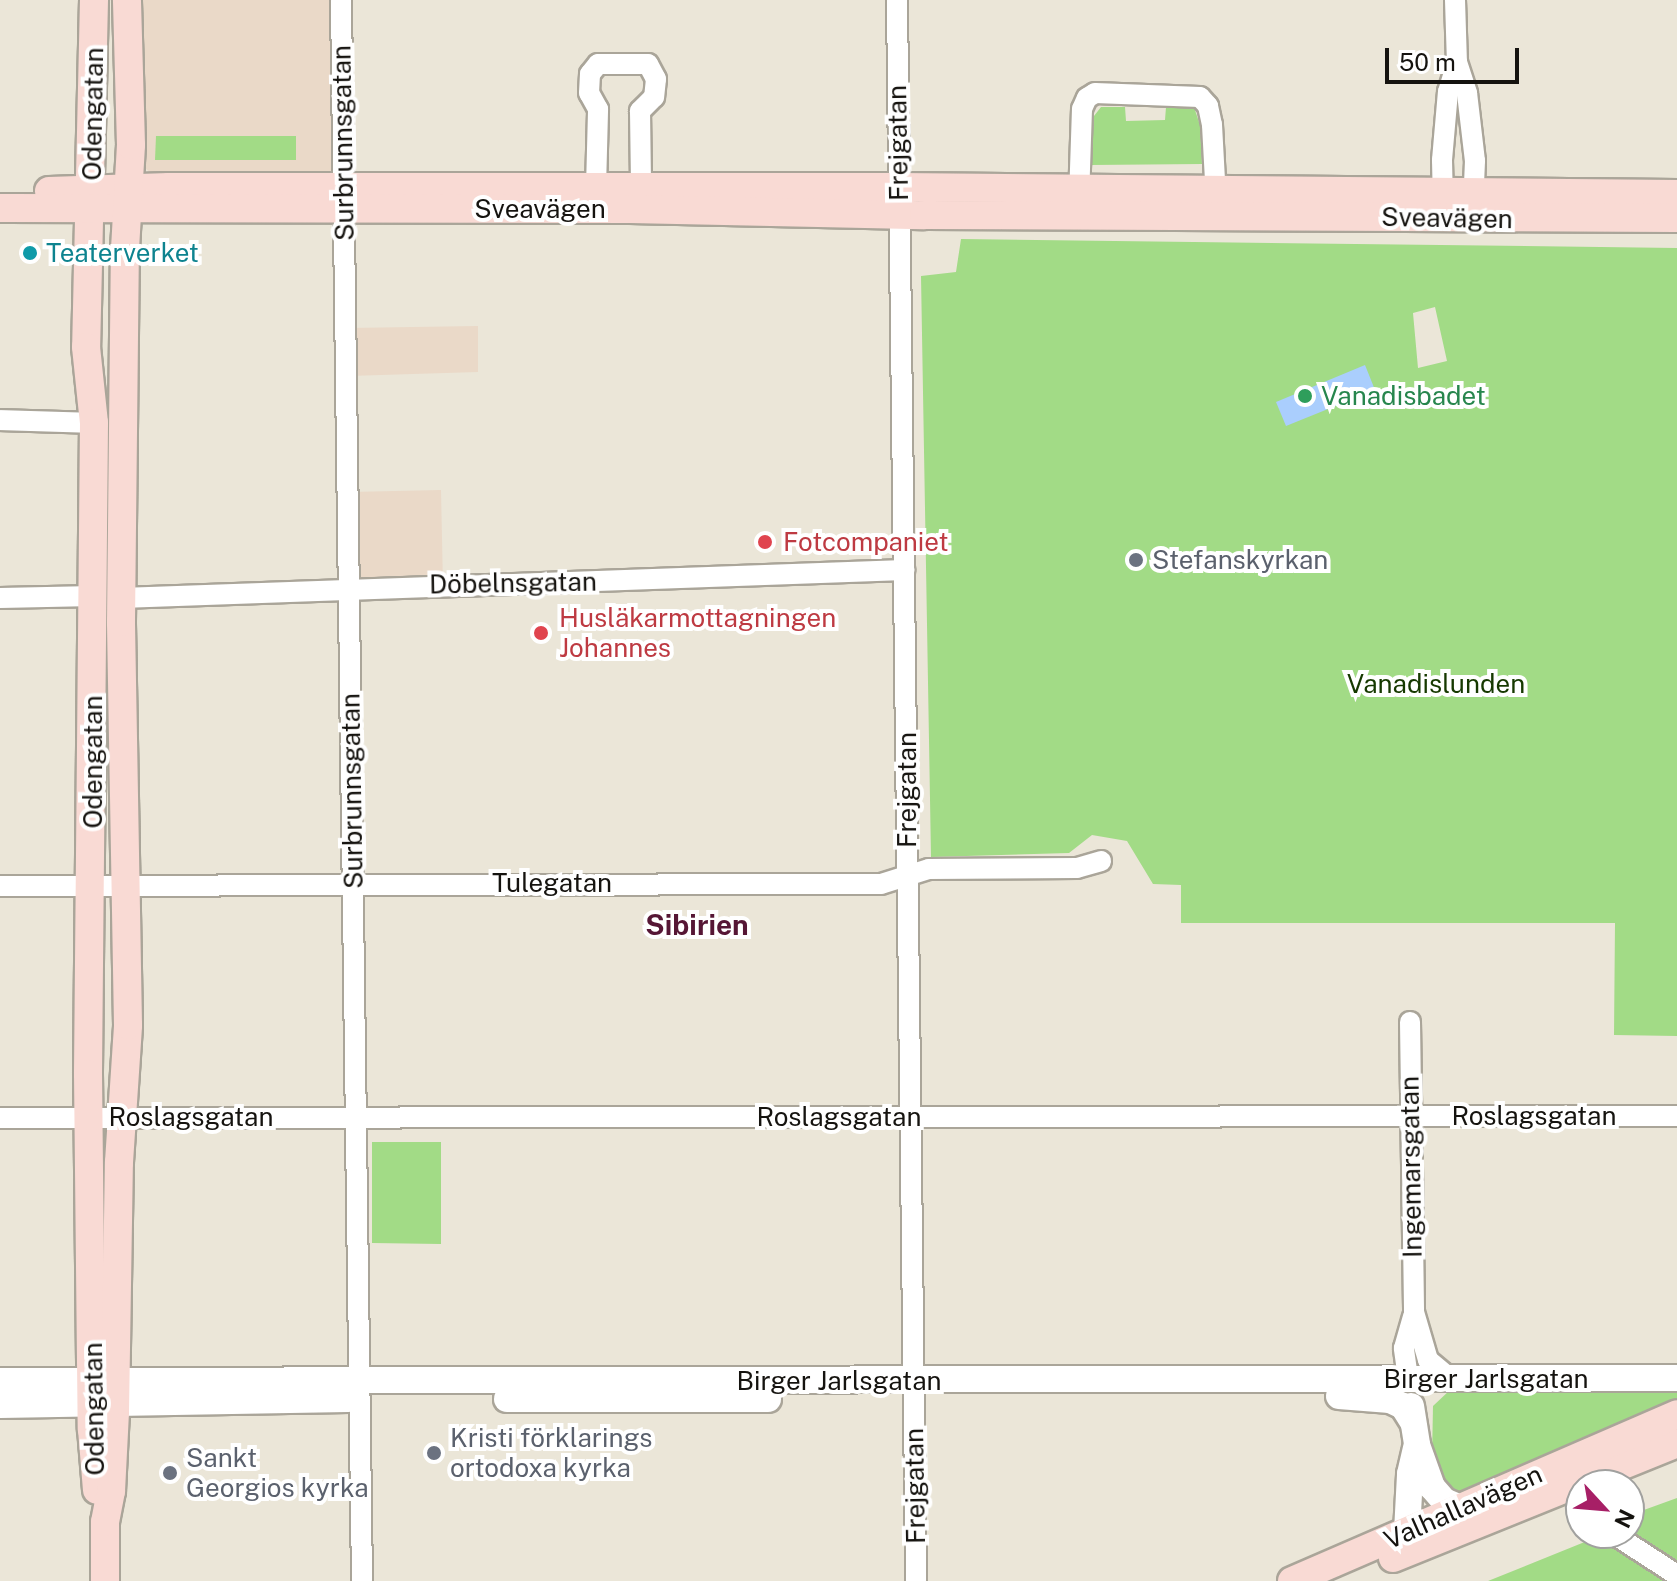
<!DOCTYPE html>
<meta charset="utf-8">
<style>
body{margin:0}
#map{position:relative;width:1677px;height:1581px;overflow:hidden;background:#ebe6d8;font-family:"Public Sans",sans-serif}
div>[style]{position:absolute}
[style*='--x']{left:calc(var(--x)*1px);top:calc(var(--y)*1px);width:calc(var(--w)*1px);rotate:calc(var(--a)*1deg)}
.commercial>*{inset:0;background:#ead9c8}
.green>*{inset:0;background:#a2db86}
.water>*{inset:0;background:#aacefd}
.roads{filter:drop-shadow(2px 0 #aaa599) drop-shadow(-2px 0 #aaa599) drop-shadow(0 2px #aaa599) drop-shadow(0 -2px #aaa599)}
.minor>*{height:20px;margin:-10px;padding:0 10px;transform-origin:10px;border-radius:10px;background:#fff}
.tertiary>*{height:26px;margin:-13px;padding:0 13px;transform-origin:13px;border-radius:13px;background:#fff}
.secondary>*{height:28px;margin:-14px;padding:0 14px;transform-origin:14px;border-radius:14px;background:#f9dad4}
.dots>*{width:22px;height:22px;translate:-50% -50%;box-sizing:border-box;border:4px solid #fff;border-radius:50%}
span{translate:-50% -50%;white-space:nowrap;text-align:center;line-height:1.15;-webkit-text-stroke:8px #fff;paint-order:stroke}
.street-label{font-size:26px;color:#15130f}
.culture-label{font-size:26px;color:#0d838f}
.left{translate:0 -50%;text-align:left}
.leisure-label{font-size:26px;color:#27864d}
.health-label{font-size:26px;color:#be3a42}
.worship-label{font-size:26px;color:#5b616d}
.park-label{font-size:26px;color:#163900}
.neighbourhood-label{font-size:28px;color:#561635;font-weight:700}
.north{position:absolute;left:1565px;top:1469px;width:80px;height:80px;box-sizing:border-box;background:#fff;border:2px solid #a1a19f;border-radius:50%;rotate:116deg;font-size:22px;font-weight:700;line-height:32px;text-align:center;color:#15130f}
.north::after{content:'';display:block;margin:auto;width:28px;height:36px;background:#a71f66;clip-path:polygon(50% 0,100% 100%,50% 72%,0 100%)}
.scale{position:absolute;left:1385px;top:48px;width:134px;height:36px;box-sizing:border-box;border:4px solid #15130f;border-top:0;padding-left:10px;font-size:24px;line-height:28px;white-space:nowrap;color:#15130f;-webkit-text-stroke:6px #fff;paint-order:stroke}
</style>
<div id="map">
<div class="commercial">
<div style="clip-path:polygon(133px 0,340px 0,343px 196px,153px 175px,145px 168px,139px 158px)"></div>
<div style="clip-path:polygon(478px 326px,478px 372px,349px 376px,348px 328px)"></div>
<div style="clip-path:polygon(441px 490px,443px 585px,350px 588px,349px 492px)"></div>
</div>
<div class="green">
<div style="clip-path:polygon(1101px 107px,1125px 107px,1126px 121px,1165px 120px,1166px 107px,1194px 107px,1200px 125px,1202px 164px,1090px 165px,1094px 116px)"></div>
<div style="clip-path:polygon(156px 136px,296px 136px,296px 160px,155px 160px)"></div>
<div style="clip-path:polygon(evenodd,961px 239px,1677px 248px,1677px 1036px,1614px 1035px,1615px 923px,1181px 923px,1181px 885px,1153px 884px,1127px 841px,1092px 835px,1069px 853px,931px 857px,921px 276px,956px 272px,961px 239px,1435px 307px,1447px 361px,1418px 368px,1413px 313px,1435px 307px)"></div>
<div style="clip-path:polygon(372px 1142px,441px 1142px,441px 1244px,372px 1243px)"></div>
<div style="clip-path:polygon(1450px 1390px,1677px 1391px,1677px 1402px,1454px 1495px,1447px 1491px,1432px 1458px,1433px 1406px)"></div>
<div style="clip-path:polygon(1677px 1498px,1677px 1581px,1488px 1581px,1597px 1537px,1604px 1542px,1629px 1533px,1635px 1528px,1630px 1515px)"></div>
</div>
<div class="water">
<div style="clip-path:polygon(1365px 365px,1375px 390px,1286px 426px,1276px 402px)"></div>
</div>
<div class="roads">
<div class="minor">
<div style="--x:341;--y:0;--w:1581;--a:89.24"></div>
<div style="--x:897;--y:0;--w:1581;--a:89.31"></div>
<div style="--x:1455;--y:0;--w:62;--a:88.2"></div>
<div style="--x:1457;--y:62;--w:33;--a:72"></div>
<div style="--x:1467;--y:93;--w:68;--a:83.3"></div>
<div style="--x:1475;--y:161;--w:45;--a:92.5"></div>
<div style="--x:596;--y:188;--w:79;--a:-88.5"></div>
<div style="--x:598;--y:109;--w:18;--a:-119"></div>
<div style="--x:589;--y:93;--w:19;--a:-87"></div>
<div style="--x:590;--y:74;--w:13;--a:-51"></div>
<div style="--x:598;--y:64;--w:50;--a:0"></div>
<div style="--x:648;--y:64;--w:17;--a:62"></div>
<div style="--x:656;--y:79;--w:18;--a:96"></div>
<div style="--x:654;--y:97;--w:20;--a:135"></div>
<div style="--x:640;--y:111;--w:76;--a:89.2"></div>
<div style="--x:1079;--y:199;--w:90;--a:-88.1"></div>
<div style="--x:1082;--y:109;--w:12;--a:-66"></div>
<div style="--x:1087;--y:98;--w:9;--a:-32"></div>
<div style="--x:1095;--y:93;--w:105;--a:2.2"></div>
<div style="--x:1200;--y:97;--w:12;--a:48"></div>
<div style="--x:1208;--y:106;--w:19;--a:78"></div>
<div style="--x:1212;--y:125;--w:75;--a:86.9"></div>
<div style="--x:1443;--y:204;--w:44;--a:-91.3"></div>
<div style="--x:1442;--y:160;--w:68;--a:-85"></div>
<div style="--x:1448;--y:92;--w:31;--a:-73"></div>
<div style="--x:0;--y:420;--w:94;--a:1.8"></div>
<div style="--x:0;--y:598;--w:94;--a:-1.2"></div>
<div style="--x:121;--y:598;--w:784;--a:-2.05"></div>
<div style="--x:0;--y:886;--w:881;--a:-0.13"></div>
<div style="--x:881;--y:884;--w:50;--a:-17.4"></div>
<div style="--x:929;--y:869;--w:148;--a:-0.4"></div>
<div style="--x:1077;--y:868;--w:25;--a:-16"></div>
<div style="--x:1410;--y:1022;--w:290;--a:89.2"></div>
<div style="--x:1414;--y:1312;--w:50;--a:73.7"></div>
<div style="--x:1428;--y:1360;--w:30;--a:40"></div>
<div style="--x:0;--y:1118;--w:1677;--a:-0.07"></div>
<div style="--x:1408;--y:1378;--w:30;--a:-98"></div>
<div style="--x:1404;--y:1348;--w:33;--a:-74"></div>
<div style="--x:1612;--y:1533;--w:77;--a:32.9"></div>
</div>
<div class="tertiary">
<div style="--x:0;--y:1381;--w:1677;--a:-0.1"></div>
<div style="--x:1339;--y:1396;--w:51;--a:4.5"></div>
<div style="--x:1390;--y:1400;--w:14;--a:25"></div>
<div style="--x:1403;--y:1406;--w:19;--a:58"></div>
<div style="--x:507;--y:1399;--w:261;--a:0"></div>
<div style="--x:0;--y:1405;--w:348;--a:-1"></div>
<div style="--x:1411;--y:1406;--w:39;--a:81"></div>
<div style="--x:1417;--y:1445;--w:45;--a:70.3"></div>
<div style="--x:1432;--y:1487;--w:18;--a:49"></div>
<div style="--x:1444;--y:1501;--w:34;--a:23"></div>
<div style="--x:1407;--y:1532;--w:58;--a:-87"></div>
<div style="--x:1410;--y:1474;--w:27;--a:-77"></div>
</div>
<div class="secondary">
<div style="--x:94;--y:0;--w:347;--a:91.3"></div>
<div style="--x:86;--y:347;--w:76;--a:84"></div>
<div style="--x:94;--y:423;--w:651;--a:90.53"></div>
<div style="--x:88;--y:1074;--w:355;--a:89.4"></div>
<div style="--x:92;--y:1429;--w:61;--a:85.3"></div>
<div style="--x:49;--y:191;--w:120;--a:-1.9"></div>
<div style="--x:169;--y:187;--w:729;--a:0"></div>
<div style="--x:898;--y:187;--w:779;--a:0.51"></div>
<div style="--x:0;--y:208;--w:630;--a:0.09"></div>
<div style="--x:630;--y:209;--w:294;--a:1.2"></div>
<div style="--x:924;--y:215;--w:753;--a:0.23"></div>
<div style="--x:1393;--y:1558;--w:306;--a:-22"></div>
<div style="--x:105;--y:1581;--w:59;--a:-90"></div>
<div style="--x:105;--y:1522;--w:32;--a:-79"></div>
<div style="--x:111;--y:1491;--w:79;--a:-87.1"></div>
<div style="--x:115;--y:1412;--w:250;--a:-89.1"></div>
<div style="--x:119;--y:1162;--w:137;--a:-86.2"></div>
<div style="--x:128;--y:1025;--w:403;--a:-91"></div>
<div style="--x:121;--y:622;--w:373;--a:-89.4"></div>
<div style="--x:125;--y:249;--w:104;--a:-86.7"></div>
<div style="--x:131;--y:145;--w:145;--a:-91.6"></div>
<div style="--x:1292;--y:1581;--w:420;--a:-23.4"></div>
</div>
</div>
<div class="dots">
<div style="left:30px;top:253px;background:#0f9aa8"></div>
<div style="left:1305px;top:396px;background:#2e9e5b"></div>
<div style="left:765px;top:542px;background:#e0444e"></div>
<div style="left:1136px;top:560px;background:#6b7280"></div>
<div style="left:541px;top:633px;background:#e0444e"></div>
<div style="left:434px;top:1453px;background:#6b7280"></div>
<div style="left:170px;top:1473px;background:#6b7280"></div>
</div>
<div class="street-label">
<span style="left:93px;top:114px;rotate:-89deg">Odengatan</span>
<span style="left:343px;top:143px;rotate:-91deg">Surbrunnsgatan</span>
<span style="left:898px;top:143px;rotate:-91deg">Frejgatan</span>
<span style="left:540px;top:209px">Sveavägen</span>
<span style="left:1447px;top:218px;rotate:1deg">Sveavägen</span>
<span style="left:513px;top:583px;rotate:-1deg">Döbelnsgatan</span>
<span style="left:93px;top:762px;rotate:-90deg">Odengatan</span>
<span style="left:907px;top:790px;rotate:-90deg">Frejgatan</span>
<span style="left:352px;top:791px;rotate:-91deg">Surbrunnsgatan</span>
<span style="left:552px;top:883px">Tulegatan</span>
<span style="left:1534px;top:1116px">Roslagsgatan</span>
<span style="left:191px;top:1117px">Roslagsgatan</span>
<span style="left:839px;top:1117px">Roslagsgatan</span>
<span style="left:1411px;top:1167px;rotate:-91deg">Ingemarsgatan</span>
<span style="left:1486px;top:1379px">Birger Jarlsgatan</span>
<span style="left:839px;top:1381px">Birger Jarlsgatan</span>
<span style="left:94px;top:1409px;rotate:-91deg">Odengatan</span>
<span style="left:915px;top:1486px;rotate:-91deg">Frejgatan</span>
<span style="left:1463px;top:1507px;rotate:-24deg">Valhallavägen</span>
</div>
<div class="culture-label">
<span class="left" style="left:46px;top:253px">Teaterverket</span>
</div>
<div class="leisure-label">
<span class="left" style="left:1321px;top:396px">Vanadisbadet</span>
</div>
<div class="health-label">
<span class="left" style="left:783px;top:542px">Fotcompaniet</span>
<span class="left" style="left:559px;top:633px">Husläkarmottagningen<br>Johannes</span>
</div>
<div class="worship-label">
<span class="left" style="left:1152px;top:560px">Stefanskyrkan</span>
<span class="left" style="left:450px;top:1453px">Kristi förklarings<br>ortodoxa kyrka</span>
<span class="left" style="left:186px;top:1473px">Sankt<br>Georgios kyrka</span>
</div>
<div class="park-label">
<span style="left:1436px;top:684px">Vanadislunden</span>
</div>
<div class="neighbourhood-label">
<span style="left:697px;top:925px">Sibirien</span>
</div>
<div class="north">N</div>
<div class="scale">50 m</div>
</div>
